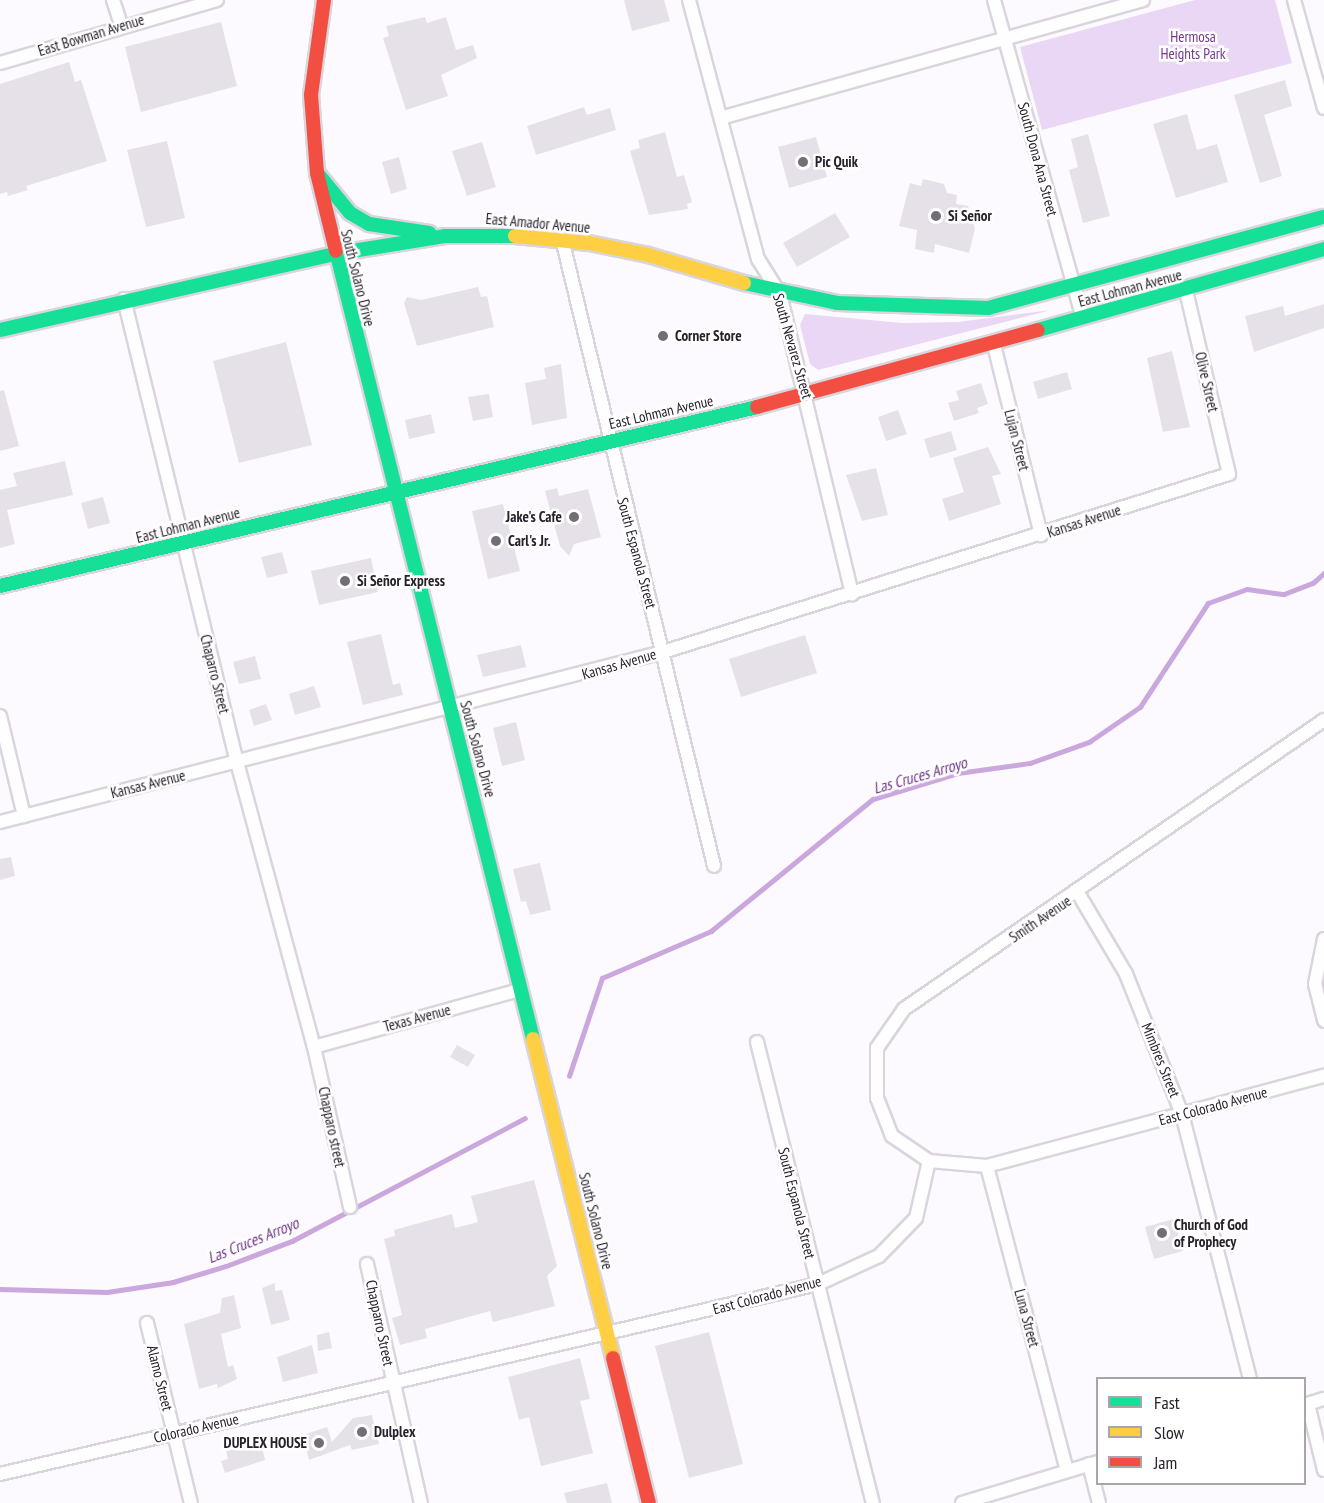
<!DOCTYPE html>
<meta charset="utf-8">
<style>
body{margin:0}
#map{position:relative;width:1324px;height:1503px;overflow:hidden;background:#fcfafe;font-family:"PT Sans Narrow",sans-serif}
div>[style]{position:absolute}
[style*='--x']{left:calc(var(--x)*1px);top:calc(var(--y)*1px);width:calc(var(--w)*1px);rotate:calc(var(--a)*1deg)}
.green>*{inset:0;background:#ead7f5}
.stream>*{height:4.5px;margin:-2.25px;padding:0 2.25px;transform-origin:2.25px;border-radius:2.25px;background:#caa7dc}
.building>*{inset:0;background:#e6e1e9}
.roads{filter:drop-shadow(2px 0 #dad5dd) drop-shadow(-2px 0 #dad5dd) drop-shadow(0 2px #dad5dd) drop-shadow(0 -2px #dad5dd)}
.street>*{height:12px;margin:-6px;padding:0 6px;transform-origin:6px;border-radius:6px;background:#fffeff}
.fast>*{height:14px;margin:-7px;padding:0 7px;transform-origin:7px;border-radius:7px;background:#16e098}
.slow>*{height:14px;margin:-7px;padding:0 7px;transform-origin:7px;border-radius:7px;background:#ffcf43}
.jam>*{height:14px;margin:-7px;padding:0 7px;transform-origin:7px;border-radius:7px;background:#f24e42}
.dots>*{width:16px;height:16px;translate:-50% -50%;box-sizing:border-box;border:3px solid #fff;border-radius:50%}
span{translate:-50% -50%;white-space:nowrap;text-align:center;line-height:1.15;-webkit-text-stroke:5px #fff;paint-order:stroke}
.street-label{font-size:15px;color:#28212c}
.park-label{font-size:15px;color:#74388f}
.poi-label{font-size:15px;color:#28212c;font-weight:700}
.left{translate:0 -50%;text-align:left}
.right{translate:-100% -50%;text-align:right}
.water-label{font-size:16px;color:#6c2f86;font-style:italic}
.legend{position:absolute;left:1096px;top:1377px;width:210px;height:108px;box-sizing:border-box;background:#fff;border:2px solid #a9a6ab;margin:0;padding:8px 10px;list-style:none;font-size:18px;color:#28212c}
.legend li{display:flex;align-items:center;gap:12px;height:30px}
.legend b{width:30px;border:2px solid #a9a6ab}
</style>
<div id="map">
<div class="green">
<div style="clip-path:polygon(1195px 0,1275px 0,1292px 63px,1042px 130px,1020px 47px)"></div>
<div style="clip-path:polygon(1051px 310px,818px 370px,810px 364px,800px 325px,805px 314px,902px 323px,958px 322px)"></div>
</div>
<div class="stream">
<div style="--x:569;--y:1076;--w:103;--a:-71.4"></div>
<div style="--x:602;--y:978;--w:119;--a:-23.3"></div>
<div style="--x:711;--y:931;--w:209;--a:-39.2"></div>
<div style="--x:873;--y:799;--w:89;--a:-17"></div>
<div style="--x:958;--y:773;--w:73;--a:-7.9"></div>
<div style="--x:1030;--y:763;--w:63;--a:-19.6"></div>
<div style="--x:1089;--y:742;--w:62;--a:-34.5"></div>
<div style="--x:1140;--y:707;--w:124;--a:-56.8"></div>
<div style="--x:1208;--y:603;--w:41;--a:-19.7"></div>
<div style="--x:1247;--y:589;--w:37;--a:8"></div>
<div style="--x:1284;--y:594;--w:31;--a:-21"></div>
<div style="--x:1313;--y:583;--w:15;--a:-42"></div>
<div style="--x:0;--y:1289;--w:107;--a:1.6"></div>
<div style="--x:107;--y:1292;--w:67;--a:-8.6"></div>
<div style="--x:173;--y:1282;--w:55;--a:-16.8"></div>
<div style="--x:226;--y:1266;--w:71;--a:-20.7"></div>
<div style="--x:292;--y:1241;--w:263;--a:-27.8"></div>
</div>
<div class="building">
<div style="clip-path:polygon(624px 0,664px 0,670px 21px,632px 31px)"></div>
<div style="clip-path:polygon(425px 17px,427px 23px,446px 17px,456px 50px,473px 45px,477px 58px,441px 75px,448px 96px,406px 110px,383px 38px,389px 36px,386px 26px)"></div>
<div style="clip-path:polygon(221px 22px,237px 86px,141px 112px,125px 47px)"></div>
<div style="clip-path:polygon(69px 62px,75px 82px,81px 80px,107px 161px,26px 186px,28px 190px,8px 196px,7px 192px,0 194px,0 84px)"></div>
<div style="clip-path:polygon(1285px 80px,1292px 106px,1264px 115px,1282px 176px,1260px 183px,1234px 95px)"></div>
<div style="clip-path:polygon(584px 107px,587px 115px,610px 108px,616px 130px,536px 155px,527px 126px)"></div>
<div style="clip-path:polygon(1187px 114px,1197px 150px,1217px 144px,1228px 182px,1176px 198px,1153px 124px)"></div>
<div style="clip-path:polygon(665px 132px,677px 177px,684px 175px,692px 202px,687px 204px,688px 209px,649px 215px,630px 151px,640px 148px,638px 140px)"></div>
<div style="clip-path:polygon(1088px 134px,1110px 216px,1083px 223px,1069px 170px,1078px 167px,1071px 139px)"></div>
<div style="clip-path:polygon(816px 137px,827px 177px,789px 188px,778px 147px)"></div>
<div style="clip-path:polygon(167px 141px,185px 218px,146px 227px,127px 150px)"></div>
<div style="clip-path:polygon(482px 142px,496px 187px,467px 196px,452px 151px)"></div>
<div style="clip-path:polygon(399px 157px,407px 189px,391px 194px,382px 162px)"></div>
<div style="clip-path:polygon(923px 179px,944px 184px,947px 193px,957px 195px,956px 204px,968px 206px,975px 229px,969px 253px,935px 244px,934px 253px,915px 249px,917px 230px,899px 226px,910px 183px,921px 186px)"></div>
<div style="clip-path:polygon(835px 213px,850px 237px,797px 267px,783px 243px)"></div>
<div style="clip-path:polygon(478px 287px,481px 297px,487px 296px,494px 327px,417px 346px,404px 303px,407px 297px,421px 300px)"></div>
<div style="clip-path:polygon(1324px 304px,1324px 328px,1254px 352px,1245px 316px,1283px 306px,1285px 316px)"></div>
<div style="clip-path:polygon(286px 342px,312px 445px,239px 463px,213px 361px)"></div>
<div style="clip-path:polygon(1172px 351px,1190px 427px,1163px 432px,1147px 358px)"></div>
<div style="clip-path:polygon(561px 364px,567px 418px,532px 425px,525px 383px,546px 379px,544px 368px)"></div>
<div style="clip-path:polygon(1067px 372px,1072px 389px,1038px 399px,1033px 382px)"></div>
<div style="clip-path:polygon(981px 383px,988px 404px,977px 408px,979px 413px,954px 421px,948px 403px,959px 400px,956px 391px)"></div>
<div style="clip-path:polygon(4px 390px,19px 446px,0 451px,0 391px)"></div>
<div style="clip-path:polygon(489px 394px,493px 417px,473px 421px,468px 397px)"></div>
<div style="clip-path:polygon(898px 410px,907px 434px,886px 441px,878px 417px)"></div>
<div style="clip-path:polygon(431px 414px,435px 433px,409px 439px,405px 420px)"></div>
<div style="clip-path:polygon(951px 431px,957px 450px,930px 458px,924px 439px)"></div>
<div style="clip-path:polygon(988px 447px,1001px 474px,992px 476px,1001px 504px,949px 521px,942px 499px,964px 492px,953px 458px)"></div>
<div style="clip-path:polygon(65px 461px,73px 495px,7px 510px,15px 544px,0 548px,0 490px,17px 486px,13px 473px)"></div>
<div style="clip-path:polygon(876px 468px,888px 515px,862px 521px,846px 475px)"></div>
<div style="clip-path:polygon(557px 488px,559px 496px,588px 489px,601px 537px,574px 544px,569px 556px,560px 546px,545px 491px)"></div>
<div style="clip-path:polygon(103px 497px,110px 523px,88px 529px,81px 503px)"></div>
<div style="clip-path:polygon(503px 504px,520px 571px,488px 579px,472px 511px)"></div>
<div style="clip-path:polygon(282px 552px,288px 573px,267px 578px,261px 557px)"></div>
<div style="clip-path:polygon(371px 558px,378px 592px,319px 605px,311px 571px)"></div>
<div style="clip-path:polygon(381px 634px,393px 685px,400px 683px,403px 695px,363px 705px,347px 642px)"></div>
<div style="clip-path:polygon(805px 635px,817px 673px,741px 697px,729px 659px)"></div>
<div style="clip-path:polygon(521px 645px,526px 667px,483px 677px,477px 655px)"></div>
<div style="clip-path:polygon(255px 656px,261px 679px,239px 684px,233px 662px)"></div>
<div style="clip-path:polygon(314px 686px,321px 707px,295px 715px,289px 694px)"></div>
<div style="clip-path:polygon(266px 704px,272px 720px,254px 726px,249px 710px)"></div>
<div style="clip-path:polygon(516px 722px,525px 760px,502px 766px,493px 728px)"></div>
<div style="clip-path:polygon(11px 857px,15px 876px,0 880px,0 859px)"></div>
<div style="clip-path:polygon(540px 863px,551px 910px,530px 915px,526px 901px,521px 902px,513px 869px)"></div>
<div style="clip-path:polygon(457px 1045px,475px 1055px,468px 1067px,450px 1057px)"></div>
<div style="clip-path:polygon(534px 1180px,557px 1266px,547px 1276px,555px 1306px,493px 1322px,490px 1311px,425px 1329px,427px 1338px,400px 1345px,392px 1318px,402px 1315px,384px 1239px,395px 1236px,394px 1230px,452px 1214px,455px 1228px,478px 1222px,471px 1196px)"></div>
<div style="clip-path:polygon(1174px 1219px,1183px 1251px,1154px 1259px,1145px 1227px)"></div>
<div style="clip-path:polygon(275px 1283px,275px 1291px,282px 1290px,290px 1320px,271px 1325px,262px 1288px)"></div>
<div style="clip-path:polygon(234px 1295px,241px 1328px,221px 1334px,228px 1367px,233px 1365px,237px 1379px,218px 1388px,217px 1384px,199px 1389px,184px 1324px,220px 1313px,222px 1298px)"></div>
<div style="clip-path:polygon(329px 1332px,332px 1348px,318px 1351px,317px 1335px)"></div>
<div style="clip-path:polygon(709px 1332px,743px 1464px,689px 1478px,655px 1346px)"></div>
<div style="clip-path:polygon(312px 1345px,318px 1373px,283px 1382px,277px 1357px)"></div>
<div style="clip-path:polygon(580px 1358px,590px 1399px,580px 1401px,593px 1453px,541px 1466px,529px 1417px,519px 1420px,508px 1377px)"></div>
<div style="clip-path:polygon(372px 1415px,379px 1444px,352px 1450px,350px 1445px,309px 1460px,303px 1435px,327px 1427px,332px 1442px,353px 1418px)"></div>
<div style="clip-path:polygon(261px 1443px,265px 1460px,225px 1473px,221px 1461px,228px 1459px,226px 1451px)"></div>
<div style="clip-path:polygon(607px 1483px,612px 1503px,567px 1503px,564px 1493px)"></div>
</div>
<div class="roads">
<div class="street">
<div style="--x:113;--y:0;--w:26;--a:72"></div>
<div style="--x:689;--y:0;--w:268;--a:75.1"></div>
<div style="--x:758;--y:259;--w:41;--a:57.8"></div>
<div style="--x:780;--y:294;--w:309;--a:76.5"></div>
<div style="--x:994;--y:0;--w:330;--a:74.4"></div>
<div style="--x:1294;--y:0;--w:112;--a:74.5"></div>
<div style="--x:0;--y:63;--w:226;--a:-16.2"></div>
<div style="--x:724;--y:117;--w:435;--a:-15.6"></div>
<div style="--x:562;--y:239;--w:645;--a:76.37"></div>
<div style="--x:124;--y:299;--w:477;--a:76.3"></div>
<div style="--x:237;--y:762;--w:295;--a:74.9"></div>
<div style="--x:314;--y:1047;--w:164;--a:77.3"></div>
<div style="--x:994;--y:345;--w:196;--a:76.1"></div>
<div style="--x:0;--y:716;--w:103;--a:76.5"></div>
<div style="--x:0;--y:822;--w:684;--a:-14.38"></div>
<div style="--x:663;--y:652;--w:593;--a:-17.46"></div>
<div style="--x:1229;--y:474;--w:189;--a:-103.2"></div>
<div style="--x:1078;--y:893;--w:94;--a:59.3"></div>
<div style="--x:1126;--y:974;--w:151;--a:68.2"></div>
<div style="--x:1182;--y:1114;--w:273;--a:75.6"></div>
<div style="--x:1324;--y:939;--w:46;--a:101.3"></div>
<div style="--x:1315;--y:984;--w:38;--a:76"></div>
<div style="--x:757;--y:1042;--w:475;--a:75.9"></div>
<div style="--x:314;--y:1047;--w:213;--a:-15.5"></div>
<div style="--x:929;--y:1161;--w:45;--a:-146"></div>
<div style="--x:892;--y:1136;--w:41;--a:-111.5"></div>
<div style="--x:877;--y:1098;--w:50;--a:-90"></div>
<div style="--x:877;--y:1048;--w:47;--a:-55.3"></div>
<div style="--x:904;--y:1009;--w:510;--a:-34.53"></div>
<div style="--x:987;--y:1166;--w:314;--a:75.3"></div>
<div style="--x:367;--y:1264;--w:245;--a:77.3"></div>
<div style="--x:147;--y:1323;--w:185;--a:76.3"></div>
<div style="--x:1308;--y:1404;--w:68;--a:76.4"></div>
<div style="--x:1304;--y:1405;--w:21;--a:-17"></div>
<div style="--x:1089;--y:1464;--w:40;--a:75.6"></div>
<div style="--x:0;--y:1474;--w:840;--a:-13.08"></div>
<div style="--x:818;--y:1284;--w:67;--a:-24.7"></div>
<div style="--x:879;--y:1256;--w:53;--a:-45.8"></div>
<div style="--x:916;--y:1218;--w:58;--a:-77.2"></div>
<div style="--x:929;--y:1161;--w:58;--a:4.9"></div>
<div style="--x:987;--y:1166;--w:349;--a:-15"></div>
<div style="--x:962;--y:1503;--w:142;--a:-16.8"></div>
</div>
<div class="fast">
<div style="--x:318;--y:174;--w:50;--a:50.6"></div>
<div style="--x:350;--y:213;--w:22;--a:30"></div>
<div style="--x:369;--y:224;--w:61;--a:8.5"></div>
<div style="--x:336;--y:251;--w:812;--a:75.96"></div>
<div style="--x:744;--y:283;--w:95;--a:12.1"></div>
<div style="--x:837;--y:303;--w:151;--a:1.9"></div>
<div style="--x:988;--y:308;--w:348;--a:-15.2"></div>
<div style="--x:0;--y:330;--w:343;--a:-12.8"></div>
<div style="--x:334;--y:254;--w:112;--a:-9.2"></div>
<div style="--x:445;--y:236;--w:70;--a:0"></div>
<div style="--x:1038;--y:330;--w:297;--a:-15.8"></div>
<div style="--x:0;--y:586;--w:778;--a:-13.3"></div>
</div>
<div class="slow">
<div style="--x:515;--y:236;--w:74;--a:5.4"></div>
<div style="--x:589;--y:243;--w:60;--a:11.5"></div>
<div style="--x:648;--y:255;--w:100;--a:16.3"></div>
<div style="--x:533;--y:1039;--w:329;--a:75.9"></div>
</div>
<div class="jam">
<div style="--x:324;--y:0;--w:96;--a:97.8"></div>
<div style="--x:311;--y:95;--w:78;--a:85.6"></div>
<div style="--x:317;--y:173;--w:80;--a:76.3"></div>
<div style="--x:757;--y:407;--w:291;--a:-15.3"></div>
<div style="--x:613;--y:1358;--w:149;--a:76.1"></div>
</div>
</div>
<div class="dots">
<div style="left:803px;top:162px;background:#726d76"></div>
<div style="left:936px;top:216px;background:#726d76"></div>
<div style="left:663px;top:336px;background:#726d76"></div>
<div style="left:574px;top:517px;background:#726d76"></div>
<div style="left:496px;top:541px;background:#726d76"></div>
<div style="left:345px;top:581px;background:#726d76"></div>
<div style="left:1162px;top:1233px;background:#726d76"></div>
<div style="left:362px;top:1432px;background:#726d76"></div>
<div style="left:319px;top:1443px;background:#726d76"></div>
</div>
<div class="street-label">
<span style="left:91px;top:35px;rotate:-17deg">East Bowman Avenue</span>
<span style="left:1038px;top:159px;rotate:75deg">South Dona Ana Street</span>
<span style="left:538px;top:223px;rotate:5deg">East Amador Avenue</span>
<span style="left:358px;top:278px;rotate:76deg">South Solano Drive</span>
<span style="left:1130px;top:288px;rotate:-15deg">East Lohman Avenue</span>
<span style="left:793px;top:346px;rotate:74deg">South Nevarez Street</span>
<span style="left:1207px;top:382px;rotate:77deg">Olive Street</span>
<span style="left:661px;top:412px;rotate:-13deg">East Lohman Avenue</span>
<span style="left:1017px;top:440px;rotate:76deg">Lujan Street</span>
<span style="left:1084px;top:521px;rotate:-18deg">Kansas Avenue</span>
<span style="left:188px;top:525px;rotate:-14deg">East Lohman Avenue</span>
<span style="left:637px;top:553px;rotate:75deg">South Espanola Street</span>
<span style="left:619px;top:664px;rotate:-16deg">Kansas Avenue</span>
<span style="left:215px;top:674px;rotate:76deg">Chaparro Street</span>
<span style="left:478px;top:749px;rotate:75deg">South Solano Drive</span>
<span style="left:148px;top:784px;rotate:-14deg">Kansas Avenue</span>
<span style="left:1040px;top:919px;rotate:-34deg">Smith Avenue</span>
<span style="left:417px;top:1018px;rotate:-15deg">Texas Avenue</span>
<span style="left:1161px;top:1060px;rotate:68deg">Mimbres Street</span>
<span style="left:1213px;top:1106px;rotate:-15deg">East Colorado Avenue</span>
<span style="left:332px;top:1127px;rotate:78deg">Chapparo street</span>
<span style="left:797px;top:1203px;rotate:76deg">South Espanola Street</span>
<span style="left:596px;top:1221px;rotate:76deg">South Solano Drive</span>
<span style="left:767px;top:1295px;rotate:-15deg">East Colorado Avenue</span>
<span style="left:1027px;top:1318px;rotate:75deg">Luna Street</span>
<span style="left:380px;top:1323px;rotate:78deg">Chapparro Street</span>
<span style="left:160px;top:1378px;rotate:76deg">Alamo Street</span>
<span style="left:196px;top:1428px;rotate:-13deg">Colorado Avenue</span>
</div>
<div class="park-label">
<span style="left:1193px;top:45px">Hermosa<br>Heights Park</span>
</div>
<div class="poi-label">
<span class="left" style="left:815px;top:162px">Pic Quik</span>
<span class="left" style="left:948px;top:216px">Si Señor</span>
<span class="left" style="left:675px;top:336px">Corner Store</span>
<span class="right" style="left:562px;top:517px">Jake's Cafe</span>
<span class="left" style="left:508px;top:541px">Carl's Jr.</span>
<span class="left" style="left:357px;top:581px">Si Señor Express</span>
<span class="left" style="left:1174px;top:1233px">Church of God<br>of Prophecy</span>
<span class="left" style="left:374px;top:1432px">Dulplex</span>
<span class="right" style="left:307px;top:1443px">DUPLEX HOUSE</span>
</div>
<div class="water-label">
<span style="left:920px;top:775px;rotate:-16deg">Las Cruces Arroyo</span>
<span style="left:253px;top:1240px;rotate:-22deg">Las Cruces Arroyo</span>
</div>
<ul class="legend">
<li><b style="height:8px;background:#16e098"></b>Fast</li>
<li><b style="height:8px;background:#ffcf43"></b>Slow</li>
<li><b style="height:8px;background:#f24e42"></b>Jam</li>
</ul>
</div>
